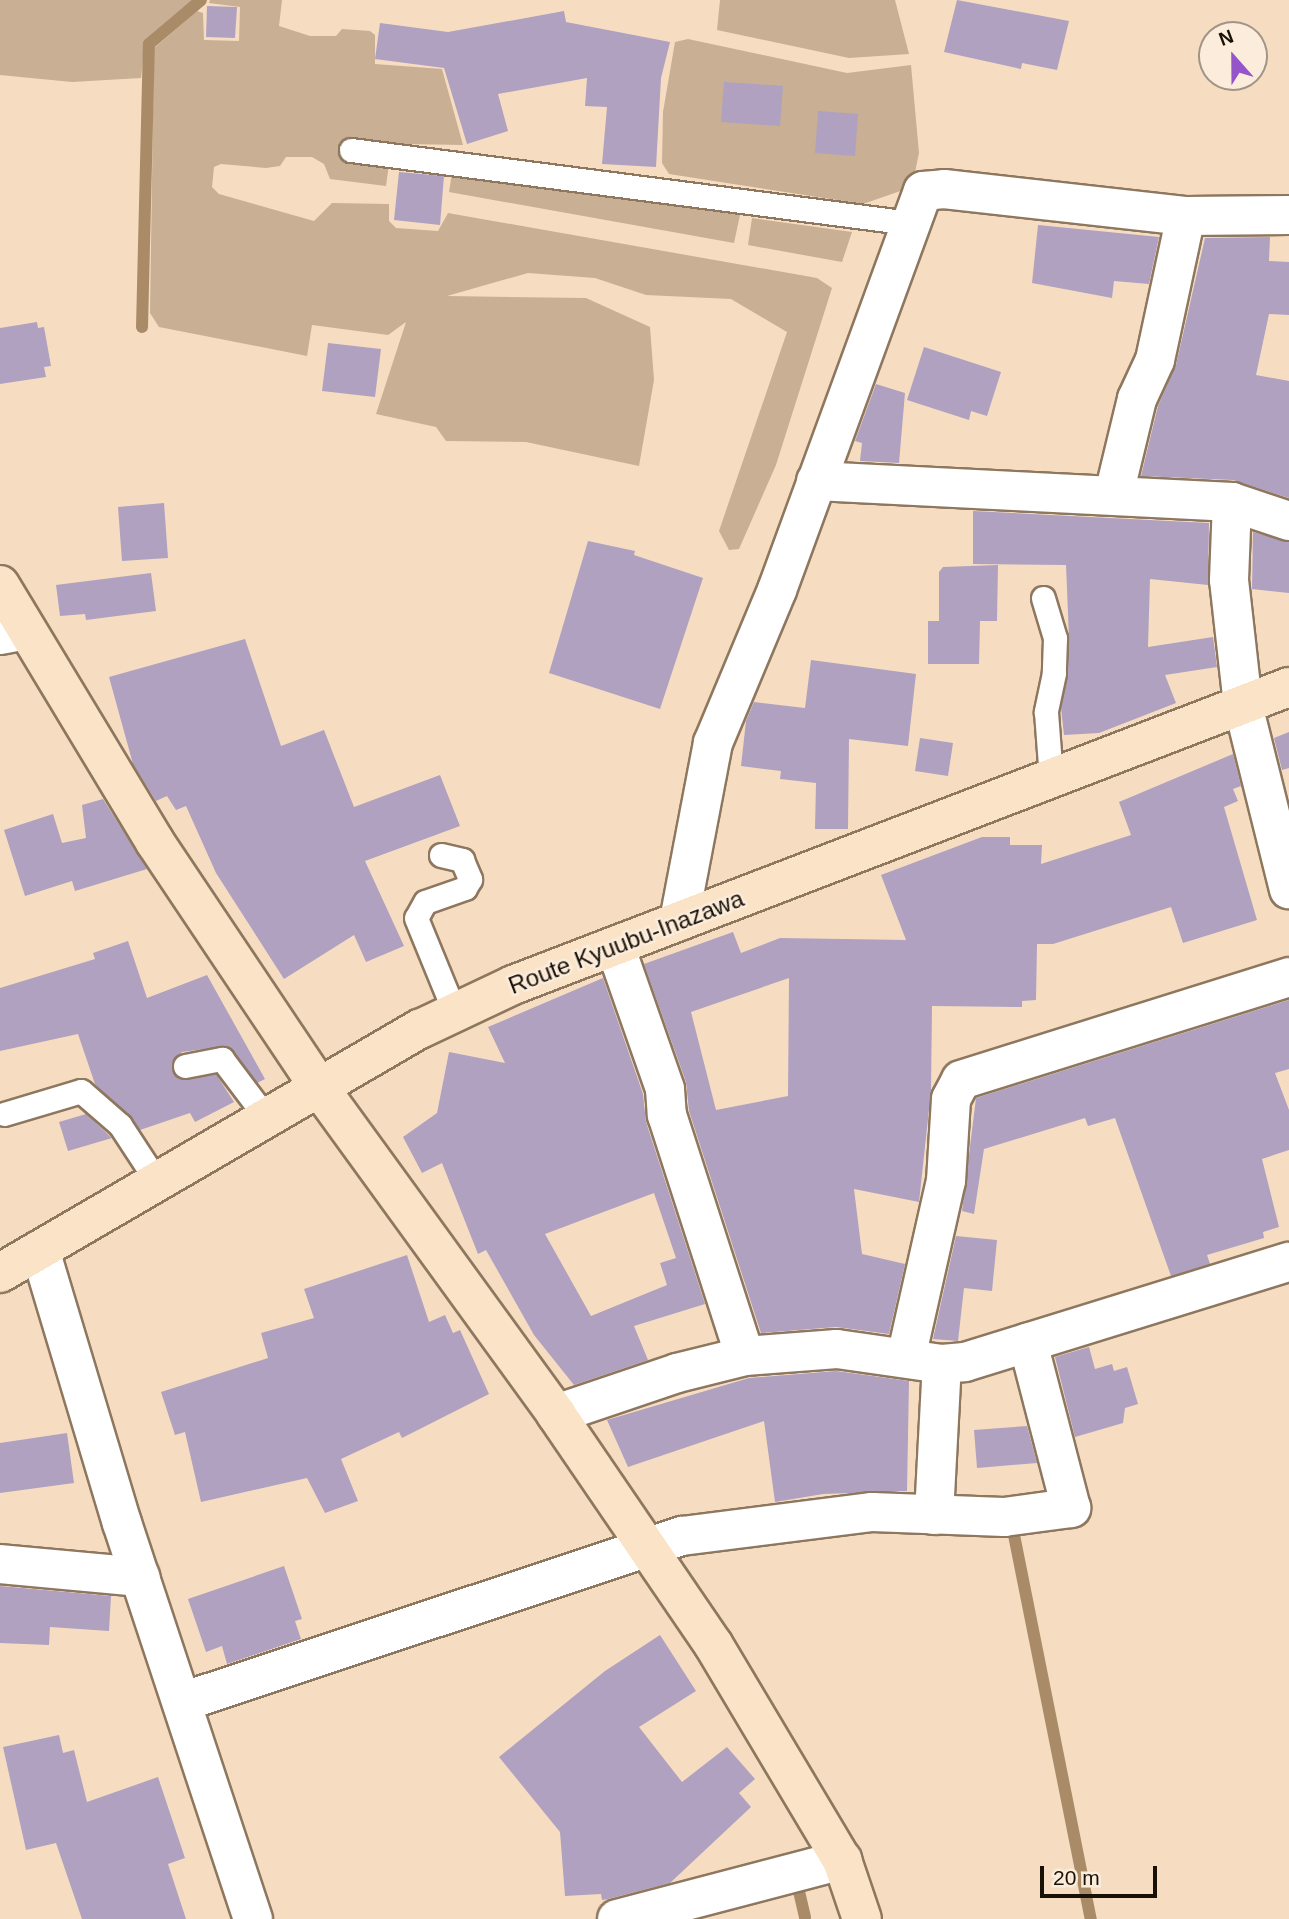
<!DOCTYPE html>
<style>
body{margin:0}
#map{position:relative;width:1289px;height:1919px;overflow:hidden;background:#f6ddc2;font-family:Arial,sans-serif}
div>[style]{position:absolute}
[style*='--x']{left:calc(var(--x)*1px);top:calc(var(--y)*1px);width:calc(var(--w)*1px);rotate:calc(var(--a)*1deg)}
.green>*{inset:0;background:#c9af94}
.stream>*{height:12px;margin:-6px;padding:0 6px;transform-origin:6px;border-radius:6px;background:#aa8b68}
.building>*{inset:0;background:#afa1bf}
.roads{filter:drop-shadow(2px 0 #8e775f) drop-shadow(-2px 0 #8e775f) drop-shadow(0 2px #8e775f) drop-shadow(0 -2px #8e775f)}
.lane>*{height:23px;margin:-11.5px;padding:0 11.5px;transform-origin:11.5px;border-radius:11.5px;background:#fff}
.street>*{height:38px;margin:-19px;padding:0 19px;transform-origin:19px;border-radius:19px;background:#fff}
.secondary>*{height:38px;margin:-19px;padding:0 19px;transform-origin:19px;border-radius:19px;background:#fae3c6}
span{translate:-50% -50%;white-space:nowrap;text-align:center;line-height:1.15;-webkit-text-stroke:5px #fbecdc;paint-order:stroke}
.street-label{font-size:24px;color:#191107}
.north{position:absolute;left:1198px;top:21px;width:70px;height:70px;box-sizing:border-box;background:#fbecdc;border:2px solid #a19487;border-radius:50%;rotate:339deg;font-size:19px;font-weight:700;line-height:28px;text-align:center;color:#191107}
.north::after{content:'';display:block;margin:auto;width:24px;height:32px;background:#9554c9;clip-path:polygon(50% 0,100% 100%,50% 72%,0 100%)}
.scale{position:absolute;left:1040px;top:1866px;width:117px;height:32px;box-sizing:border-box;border:4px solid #191107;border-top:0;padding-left:9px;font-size:21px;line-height:24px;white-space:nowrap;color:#191107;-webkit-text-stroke:5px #fbecdc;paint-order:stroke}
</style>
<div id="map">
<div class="green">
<div style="clip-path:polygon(0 0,193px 0,145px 42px,141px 78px,72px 82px,0 75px)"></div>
<div style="clip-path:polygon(210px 0,282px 0,279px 26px,310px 36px,336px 36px,342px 29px,370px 31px,375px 35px,375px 64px,442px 69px,463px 145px,349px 143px,389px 164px,386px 186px,330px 179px,324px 164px,312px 157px,286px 157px,280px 166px,266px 168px,221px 164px,214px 167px,212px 187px,219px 194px,314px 221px,332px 203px,389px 204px,389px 221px,396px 228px,438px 231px,448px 213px,817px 278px,832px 288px,776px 465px,739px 549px,729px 550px,719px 531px,787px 332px,731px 299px,646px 295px,595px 278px,528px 273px,447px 296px,586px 298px,650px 327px,654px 380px,639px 466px,526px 442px,446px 441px,436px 427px,376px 414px,406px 322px,388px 335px,312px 325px,307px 356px,159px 327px,150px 313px,154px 48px,197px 11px,203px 13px,204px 40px,239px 41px,240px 7px,209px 3px)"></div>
<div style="clip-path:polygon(720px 0,895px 0,909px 54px,849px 58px,717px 30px)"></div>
<div style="clip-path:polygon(688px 39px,847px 73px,911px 65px,919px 153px,912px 187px,863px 204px,669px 174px,662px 163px,663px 112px,675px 42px)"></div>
<div style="clip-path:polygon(452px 173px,740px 215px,734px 243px,449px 192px)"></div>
<div style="clip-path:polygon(752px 218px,852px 232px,842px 262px,748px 245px)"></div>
</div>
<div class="stream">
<div style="--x:142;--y:327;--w:283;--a:-88.6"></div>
<div style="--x:149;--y:44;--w:68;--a:-40.2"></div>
<div style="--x:1013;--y:1530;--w:397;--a:78.7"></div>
<div style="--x:786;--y:1890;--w:12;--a:-14"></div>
<div style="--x:798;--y:1887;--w:31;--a:77"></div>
</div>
<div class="building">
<div style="clip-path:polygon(957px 0,1069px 21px,1057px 70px,1022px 63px,1021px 69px,944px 52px)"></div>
<div style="clip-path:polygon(207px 6px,237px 7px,235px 38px,206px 37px)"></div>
<div style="clip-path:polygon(564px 11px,566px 22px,670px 42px,661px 78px,656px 167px,602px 164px,607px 107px,585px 106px,587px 78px,498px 94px,508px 131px,467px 144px,444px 68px,375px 59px,380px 23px,448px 32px)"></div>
<div style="clip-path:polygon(724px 82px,783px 86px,780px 126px,721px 122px)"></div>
<div style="clip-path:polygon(818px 111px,858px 114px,855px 156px,815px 153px)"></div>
<div style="clip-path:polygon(399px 172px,444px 176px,440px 225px,394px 220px)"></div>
<div style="clip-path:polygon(1038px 225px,1159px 237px,1149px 284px,1114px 281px,1112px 298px,1032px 283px)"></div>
<div style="clip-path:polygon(1270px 237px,1269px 261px,1289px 262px,1289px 315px,1269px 314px,1256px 375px,1289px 381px,1289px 498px,1233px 480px,1141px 476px,1158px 406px,1176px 365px,1205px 238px)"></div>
<div style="clip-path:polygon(37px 322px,38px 328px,44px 327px,51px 366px,44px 367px,46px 377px,0 384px,0 328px)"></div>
<div style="clip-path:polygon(328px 343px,381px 349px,375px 397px,322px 391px)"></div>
<div style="clip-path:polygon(924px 347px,1001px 372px,987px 416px,971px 411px,969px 420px,907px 400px)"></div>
<div style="clip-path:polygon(876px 384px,905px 393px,899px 463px,860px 461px,862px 443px,855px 441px)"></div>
<div style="clip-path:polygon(164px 503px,168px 558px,122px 561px,118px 507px)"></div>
<div style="clip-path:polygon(973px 511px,1209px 523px,1208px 585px,1150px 579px,1148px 647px,1213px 637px,1217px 667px,1165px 675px,1176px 703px,1099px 733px,1064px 735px,1061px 708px,1069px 638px,1066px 565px,973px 564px)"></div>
<div style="clip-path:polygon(1253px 532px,1289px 542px,1289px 593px,1252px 589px)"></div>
<div style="clip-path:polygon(588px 541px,635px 551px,634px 555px,703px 578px,660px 709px,549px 673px)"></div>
<div style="clip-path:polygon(998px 565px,997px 621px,980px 621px,979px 664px,928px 664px,928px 621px,939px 621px,939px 572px,943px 567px)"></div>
<div style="clip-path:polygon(151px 573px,156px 611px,86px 620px,85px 614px,60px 616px,56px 585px)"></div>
<div style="clip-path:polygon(245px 639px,281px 746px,324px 730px,354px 807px,440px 775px,460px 826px,365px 861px,404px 946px,366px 962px,354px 935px,284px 979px,216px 873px,186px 806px,176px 810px,167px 796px,156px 801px,133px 764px,109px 677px)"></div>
<div style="clip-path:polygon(811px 660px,916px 674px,908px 746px,849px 739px,848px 829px,815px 829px,816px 783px,780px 779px,781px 771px,741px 766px,746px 721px,754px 702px,805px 708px)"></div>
<div style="clip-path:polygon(1289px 732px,1289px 768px,1282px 770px,1274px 738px)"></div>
<div style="clip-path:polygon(920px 738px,953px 743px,948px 776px,915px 771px)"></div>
<div style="clip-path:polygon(evenodd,1233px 754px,1241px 786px,1233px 789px,1238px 801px,1224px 807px,1257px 920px,1183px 943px,1171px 907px,1053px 944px,1037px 944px,1036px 1000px,1022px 1001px,1022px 1007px,932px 1006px,931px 1091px,919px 1202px,854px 1189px,862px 1254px,905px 1264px,889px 1334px,836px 1327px,761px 1333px,689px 1111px,686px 1082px,644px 964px,733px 932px,741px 953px,780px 938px,906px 940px,881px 875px,982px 837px,1010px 837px,1010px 845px,1042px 845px,1041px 864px,1131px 835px,1119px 802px,1233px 754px,789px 978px,788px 1096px,716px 1110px,691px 1012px,789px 978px)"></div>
<div style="clip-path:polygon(103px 799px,147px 869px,75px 891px,72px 881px,25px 896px,4px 830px,53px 814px,62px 843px,86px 838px,82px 805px)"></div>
<div style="clip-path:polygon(128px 941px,147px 998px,207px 975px,265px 1079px,257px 1083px,226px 1046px,182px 1052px,172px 1062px,175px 1076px,187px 1080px,216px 1074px,234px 1102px,195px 1122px,190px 1113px,140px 1130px,95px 1084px,78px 1034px,0 1051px,0 988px,95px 959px,93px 953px)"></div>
<div style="clip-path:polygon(evenodd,603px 978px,643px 1094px,646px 1122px,705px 1304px,634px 1326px,648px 1360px,574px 1385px,534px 1335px,486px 1250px,478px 1254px,442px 1163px,422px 1173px,403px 1137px,437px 1113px,449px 1052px,505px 1063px,488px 1027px,603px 978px,654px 1193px,676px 1258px,660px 1263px,667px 1285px,591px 1316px,545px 1234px,654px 1193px)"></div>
<div style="clip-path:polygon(1289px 1000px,1289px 1069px,1275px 1073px,1289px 1110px,1289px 1150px,1262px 1159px,1279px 1227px,1263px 1232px,1264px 1238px,1207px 1255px,1210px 1264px,1171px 1276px,1115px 1118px,1088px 1126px,1085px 1118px,984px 1149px,974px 1214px,962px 1211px,976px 1098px)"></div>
<div style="clip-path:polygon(86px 1114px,112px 1138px,68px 1151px,59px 1122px)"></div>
<div style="clip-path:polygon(956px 1236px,997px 1240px,992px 1291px,964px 1288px,958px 1341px,933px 1339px)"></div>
<div style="clip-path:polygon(407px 1255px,429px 1322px,445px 1315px,453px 1333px,460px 1330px,489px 1394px,402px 1438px,399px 1432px,341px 1459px,358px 1501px,325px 1513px,307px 1478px,201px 1502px,185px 1432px,175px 1435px,161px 1392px,268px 1358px,261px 1333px,314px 1318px,304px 1289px)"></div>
<div style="clip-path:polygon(1089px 1347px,1095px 1369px,1112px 1364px,1114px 1371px,1127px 1367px,1138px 1404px,1125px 1408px,1123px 1423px,1075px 1437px,1055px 1357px)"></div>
<div style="clip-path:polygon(836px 1371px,909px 1381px,907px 1491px,823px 1494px,775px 1502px,764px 1421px,628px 1467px,607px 1420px,749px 1378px)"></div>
<div style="clip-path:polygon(1027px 1426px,1037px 1463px,977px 1468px,974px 1430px)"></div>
<div style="clip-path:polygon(67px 1433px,74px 1483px,0 1493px,0 1443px)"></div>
<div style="clip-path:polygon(284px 1566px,302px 1619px,295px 1621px,301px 1639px,227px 1664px,222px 1646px,206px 1652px,188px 1599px)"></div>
<div style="clip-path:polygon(0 1586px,111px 1596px,109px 1631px,50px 1627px,49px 1645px,0 1643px)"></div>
<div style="clip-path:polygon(660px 1635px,696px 1691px,639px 1727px,682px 1782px,727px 1747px,755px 1779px,739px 1793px,751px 1807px,670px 1883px,608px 1899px,602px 1900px,601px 1894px,565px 1896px,560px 1832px,499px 1757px,605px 1671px)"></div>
<div style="clip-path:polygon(59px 1735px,63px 1753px,74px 1750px,87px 1802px,158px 1777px,185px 1858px,168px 1864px,186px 1919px,82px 1919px,56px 1843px,26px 1850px,3px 1747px)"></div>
</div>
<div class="roads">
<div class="lane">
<div style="--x:351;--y:150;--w:564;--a:7.44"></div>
<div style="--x:1043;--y:598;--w:42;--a:73.3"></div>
<div style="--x:1055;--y:638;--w:35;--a:92"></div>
<div style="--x:1054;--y:673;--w:40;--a:102"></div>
<div style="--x:1046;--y:712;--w:67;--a:85.7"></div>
<div style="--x:441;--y:855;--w:22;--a:13"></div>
<div style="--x:462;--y:860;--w:21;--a:67"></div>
<div style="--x:470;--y:879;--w:10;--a:119"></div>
<div style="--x:465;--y:888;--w:42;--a:160.7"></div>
<div style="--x:425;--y:902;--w:18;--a:119"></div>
<div style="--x:416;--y:918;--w:103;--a:67.7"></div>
<div style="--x:185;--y:1066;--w:38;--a:-11"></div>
<div style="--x:222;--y:1059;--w:76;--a:53"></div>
<div style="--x:4;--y:1114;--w:80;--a:-16.6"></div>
<div style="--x:81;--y:1091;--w:52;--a:41.1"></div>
<div style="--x:120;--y:1125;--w:69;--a:56.8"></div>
</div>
<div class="street">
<div style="--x:816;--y:481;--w:417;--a:2.9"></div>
<div style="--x:1232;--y:502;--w:60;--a:18.4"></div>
<div style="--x:1114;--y:494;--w:98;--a:-76.4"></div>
<div style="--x:1137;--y:399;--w:43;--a:-65.2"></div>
<div style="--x:1155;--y:360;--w:147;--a:-77.9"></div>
<div style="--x:1232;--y:502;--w:78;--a:92.2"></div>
<div style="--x:1229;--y:580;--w:126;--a:83.6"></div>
<div style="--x:1243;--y:705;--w:190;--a:76"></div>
<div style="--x:0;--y:635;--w:25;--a:-11"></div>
<div style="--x:679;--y:921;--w:181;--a:-79.2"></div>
<div style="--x:713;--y:743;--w:166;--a:-67.3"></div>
<div style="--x:777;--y:590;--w:425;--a:-69.9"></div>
<div style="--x:923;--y:191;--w:21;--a:-5"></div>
<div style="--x:944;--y:189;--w:244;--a:6.4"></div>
<div style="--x:1186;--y:216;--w:103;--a:-0.6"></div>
<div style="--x:615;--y:946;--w:151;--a:70.7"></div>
<div style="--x:665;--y:1089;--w:26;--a:86"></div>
<div style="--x:667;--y:1115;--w:253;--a:72.1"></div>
<div style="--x:40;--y:1250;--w:285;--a:73.3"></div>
<div style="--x:122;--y:1523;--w:417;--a:71.7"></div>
<div style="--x:906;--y:1358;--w:181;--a:-77.3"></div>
<div style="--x:946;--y:1181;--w:82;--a:-86.5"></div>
<div style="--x:951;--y:1099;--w:21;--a:-62"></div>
<div style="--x:961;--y:1080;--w:344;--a:-17.4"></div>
<div style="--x:556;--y:1414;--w:128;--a:-18.7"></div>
<div style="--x:677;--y:1373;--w:70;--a:-14"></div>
<div style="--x:745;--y:1356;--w:92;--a:-4.4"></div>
<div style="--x:837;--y:1349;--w:106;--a:8.1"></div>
<div style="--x:942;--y:1364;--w:23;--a:-5"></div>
<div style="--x:965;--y:1362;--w:339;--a:-17.2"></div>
<div style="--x:934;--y:1515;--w:151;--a:-87"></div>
<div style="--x:0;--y:1564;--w:141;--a:5.3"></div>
<div style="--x:182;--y:1702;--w:527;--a:-18.37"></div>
<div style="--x:682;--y:1536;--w:192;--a:-7.2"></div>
<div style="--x:872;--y:1512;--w:132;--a:2.2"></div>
<div style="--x:1004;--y:1517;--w:68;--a:-7.7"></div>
<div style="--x:1071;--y:1508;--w:171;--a:-104.6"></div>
<div style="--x:617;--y:1919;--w:233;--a:-14.7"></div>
</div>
<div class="secondary">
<div style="--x:0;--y:585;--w:300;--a:58.9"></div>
<div style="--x:155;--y:842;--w:298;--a:56.2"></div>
<div style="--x:321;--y:1090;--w:400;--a:54"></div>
<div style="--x:556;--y:1414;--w:278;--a:55.7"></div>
<div style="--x:713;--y:1644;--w:252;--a:59.2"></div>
<div style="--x:842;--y:1860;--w:62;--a:71.3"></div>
<div style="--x:0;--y:1273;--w:486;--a:-30.2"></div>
<div style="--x:420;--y:1029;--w:103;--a:-25.3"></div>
<div style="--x:513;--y:985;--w:831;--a:-21.01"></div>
</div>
</div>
<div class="street-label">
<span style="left:626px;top:942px;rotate:-21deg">Route Kyuubu-Inazawa</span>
</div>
<div class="north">N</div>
<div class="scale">20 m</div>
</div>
